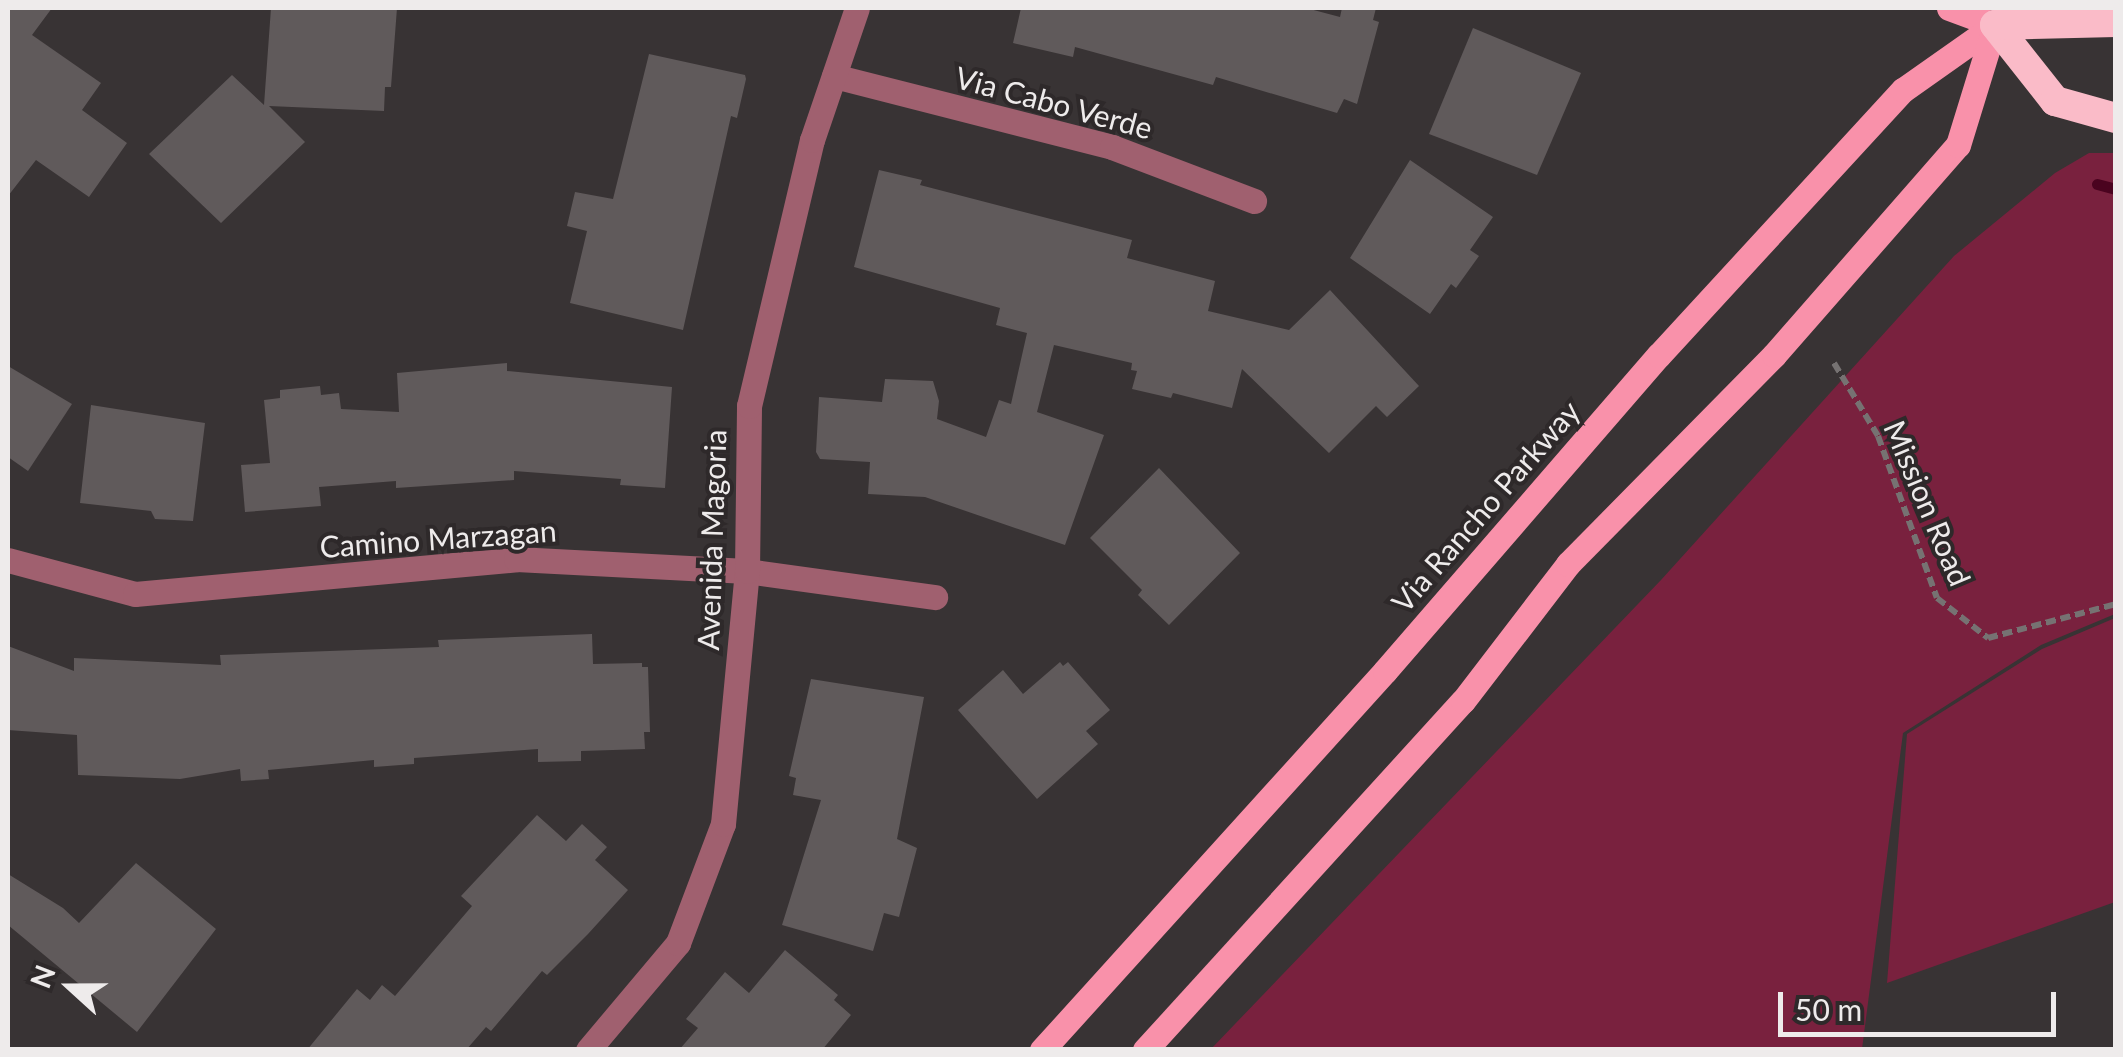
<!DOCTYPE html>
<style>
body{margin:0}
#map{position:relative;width:2123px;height:1057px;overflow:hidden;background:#383334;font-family:Lato,sans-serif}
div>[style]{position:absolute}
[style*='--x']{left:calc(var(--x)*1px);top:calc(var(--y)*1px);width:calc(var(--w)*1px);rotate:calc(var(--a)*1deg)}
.green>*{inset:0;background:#79213e}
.stream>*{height:11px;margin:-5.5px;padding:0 5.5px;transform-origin:5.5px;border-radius:5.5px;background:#4a031f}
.building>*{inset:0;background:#605a5b}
.path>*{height:6px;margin-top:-3px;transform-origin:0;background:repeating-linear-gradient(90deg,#767272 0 10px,transparent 0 15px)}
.minor>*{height:25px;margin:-12.5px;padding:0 12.5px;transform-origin:12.5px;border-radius:12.5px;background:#a0606f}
.major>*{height:25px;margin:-12.5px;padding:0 12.5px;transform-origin:12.5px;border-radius:12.5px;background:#f991aa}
.highway>*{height:30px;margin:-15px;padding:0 15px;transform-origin:15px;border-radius:15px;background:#fabbc8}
span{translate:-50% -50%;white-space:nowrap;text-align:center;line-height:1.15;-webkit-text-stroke:8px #2e292a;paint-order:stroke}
.street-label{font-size:30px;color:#eeebeb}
.frame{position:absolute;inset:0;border:10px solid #eeebeb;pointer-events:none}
.north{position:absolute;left:20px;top:937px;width:100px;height:100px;-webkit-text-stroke:8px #2e292a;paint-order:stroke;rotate:291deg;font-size:28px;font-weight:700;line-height:40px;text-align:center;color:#eeebeb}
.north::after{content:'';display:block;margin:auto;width:35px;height:45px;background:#eeebeb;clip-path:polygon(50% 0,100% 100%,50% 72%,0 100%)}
.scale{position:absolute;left:1778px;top:992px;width:278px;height:45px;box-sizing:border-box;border:5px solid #eeebeb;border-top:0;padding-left:12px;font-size:30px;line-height:35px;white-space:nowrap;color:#eeebeb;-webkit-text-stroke:8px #2e292a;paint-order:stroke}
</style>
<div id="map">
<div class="green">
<div style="clip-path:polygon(2089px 153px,2115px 153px,2115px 614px,2041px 645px,1903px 733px,1862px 1049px,1211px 1049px,1661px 580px,1954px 256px,2055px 173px)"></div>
<div style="clip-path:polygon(2115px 618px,2115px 902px,1887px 983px,1907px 734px,2042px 649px)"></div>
</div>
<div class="stream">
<div style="--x:2097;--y:184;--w:20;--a:15"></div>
</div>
<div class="building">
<div style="clip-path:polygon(8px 8px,52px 8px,32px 35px,101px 83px,82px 110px,127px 143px,89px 197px,36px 160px,8px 196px)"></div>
<div style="clip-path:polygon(271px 8px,397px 8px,391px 87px,385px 87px,384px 111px,269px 106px,305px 142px,221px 223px,149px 154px,232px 75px,264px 105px)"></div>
<div style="clip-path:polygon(1021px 8px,1306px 8px,1340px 17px,1342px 8px,1376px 8px,1373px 20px,1379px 22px,1357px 104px,1344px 99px,1337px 113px,1216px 77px,1213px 85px,1075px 47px,1073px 57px,1013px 43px)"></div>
<div style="clip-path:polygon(1473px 28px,1581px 73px,1537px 175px,1429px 134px)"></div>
<div style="clip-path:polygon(649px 54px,745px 75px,746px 79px,737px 118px,731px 116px,683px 330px,570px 303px,587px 231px,567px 226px,575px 192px,613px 199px)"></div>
<div style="clip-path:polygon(1410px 160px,1493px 217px,1470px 250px,1479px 256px,1456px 288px,1451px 284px,1430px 314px,1350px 258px)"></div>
<div style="clip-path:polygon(879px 170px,922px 180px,920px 185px,1132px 240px,1127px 258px,1215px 281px,1208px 311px,1289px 330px,1330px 290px,1419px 386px,1387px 417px,1376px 406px,1329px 453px,1242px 369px,1232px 408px,1173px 393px,1171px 398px,1132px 389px,1137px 371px,1131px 370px,1132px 363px,1054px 345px,1037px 412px,1104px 435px,1065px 545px,925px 497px,868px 494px,870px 462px,820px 459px,816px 452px,819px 397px,882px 402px,885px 379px,933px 381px,939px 401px,937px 419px,986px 437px,999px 400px,1011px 404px,1027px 333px,996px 325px,1000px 308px,854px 267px)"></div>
<div style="clip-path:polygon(507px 363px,507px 371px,672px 387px,665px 488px,620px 485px,621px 479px,514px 471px,514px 480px,396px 488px,396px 481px,319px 487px,321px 506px,245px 512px,241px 465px,270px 463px,264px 400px,280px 398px,280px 390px,320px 386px,321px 395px,339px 393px,341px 409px,399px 412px,397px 373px)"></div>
<div style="clip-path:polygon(8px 366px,72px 404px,28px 471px,8px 457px)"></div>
<div style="clip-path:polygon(91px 405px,205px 423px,193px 521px,155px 519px,151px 511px,80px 503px)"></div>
<div style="clip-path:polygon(1159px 468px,1240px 553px,1169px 625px,1138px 595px,1142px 590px,1090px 538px)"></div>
<div style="clip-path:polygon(592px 634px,593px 664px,642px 663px,642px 667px,648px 667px,650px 732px,644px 732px,645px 749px,581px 751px,581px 761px,538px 762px,538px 749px,414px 758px,414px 764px,374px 767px,374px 760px,268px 770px,269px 779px,241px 781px,240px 769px,180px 779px,78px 775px,77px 735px,8px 730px,8px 646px,74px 671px,74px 658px,221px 665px,220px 655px,439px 647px,438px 640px)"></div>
<div style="clip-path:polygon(1060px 662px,1063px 666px,1068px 662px,1110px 710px,1086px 731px,1098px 744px,1037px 799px,958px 710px,1003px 670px,1023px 694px)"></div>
<div style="clip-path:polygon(811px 679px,924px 697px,897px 839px,917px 848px,899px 917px,884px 913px,873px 951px,782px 925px,821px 800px,793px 795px,796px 778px,789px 776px)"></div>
<div style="clip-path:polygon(537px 815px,566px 841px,582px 824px,607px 847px,595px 860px,628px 890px,588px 934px,547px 975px,542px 971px,491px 1031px,486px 1027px,466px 1050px,307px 1050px,357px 989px,370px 1000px,382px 985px,395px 996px,472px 906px,461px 896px)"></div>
<div style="clip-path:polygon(136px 863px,216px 929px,137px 1032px,8px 925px,8px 874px,63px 908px,79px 923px)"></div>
<div style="clip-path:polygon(785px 950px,838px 995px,834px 1000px,851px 1015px,822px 1050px,679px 1050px,698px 1028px,686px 1019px,725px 972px,749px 993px)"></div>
</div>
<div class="path">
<div style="--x:1834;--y:363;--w:85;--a:58.9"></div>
<div style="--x:1878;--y:436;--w:172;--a:70"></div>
<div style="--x:1937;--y:598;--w:65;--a:38.1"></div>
<div style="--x:1988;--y:638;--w:132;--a:-14.9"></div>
</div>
<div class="minor">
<div style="--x:834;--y:76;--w:287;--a:14.3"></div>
<div style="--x:1112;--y:147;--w:152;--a:20.8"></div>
<div style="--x:8;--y:560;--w:131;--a:15"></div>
<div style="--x:135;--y:594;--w:383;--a:-5.2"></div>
<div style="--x:516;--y:559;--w:231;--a:3"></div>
<div style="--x:747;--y:571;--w:190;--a:7.9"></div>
<div style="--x:588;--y:1050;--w:140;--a:-49.9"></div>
<div style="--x:678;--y:943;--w:127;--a:-69.3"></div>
<div style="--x:723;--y:824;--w:254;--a:-84.6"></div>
<div style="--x:747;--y:571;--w:165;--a:-89.3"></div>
<div style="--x:749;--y:406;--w:273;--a:-76.7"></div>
<div style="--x:812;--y:140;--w:139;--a:-71.2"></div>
</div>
<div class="major">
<div style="--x:1949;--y:8;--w:49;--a:20.3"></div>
<div style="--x:1042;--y:1050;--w:511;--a:-47.85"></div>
<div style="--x:1385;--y:671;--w:418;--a:-49.1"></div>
<div style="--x:1659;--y:355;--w:360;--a:-47.4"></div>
<div style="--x:1903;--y:90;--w:113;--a:-35.2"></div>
<div style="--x:1995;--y:25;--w:22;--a:-51"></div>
<div style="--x:1145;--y:1050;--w:472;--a:-47.7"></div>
<div style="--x:1463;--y:701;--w:173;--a:-52.5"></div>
<div style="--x:1568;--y:564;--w:293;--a:-45.4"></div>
<div style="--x:1774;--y:355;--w:279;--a:-48.8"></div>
<div style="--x:1958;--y:145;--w:126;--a:-72.9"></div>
</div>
<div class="highway">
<div style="--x:1995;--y:25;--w:97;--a:51.7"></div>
<div style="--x:2055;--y:101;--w:63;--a:15.6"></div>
<div style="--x:1995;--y:25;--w:121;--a:-1.4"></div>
</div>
<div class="street-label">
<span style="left:1054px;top:102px;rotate:15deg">Via Cabo Verde</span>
<span style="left:1928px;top:503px;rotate:67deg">Mission Road</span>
<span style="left:1485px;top:506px;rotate:-49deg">Via Rancho Parkway</span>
<span style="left:438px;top:538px;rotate:-4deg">Camino Marzagan</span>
<span style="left:711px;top:540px;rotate:-88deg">Avenida Magoria</span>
</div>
<div class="frame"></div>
<div class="north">N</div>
<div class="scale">50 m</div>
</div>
